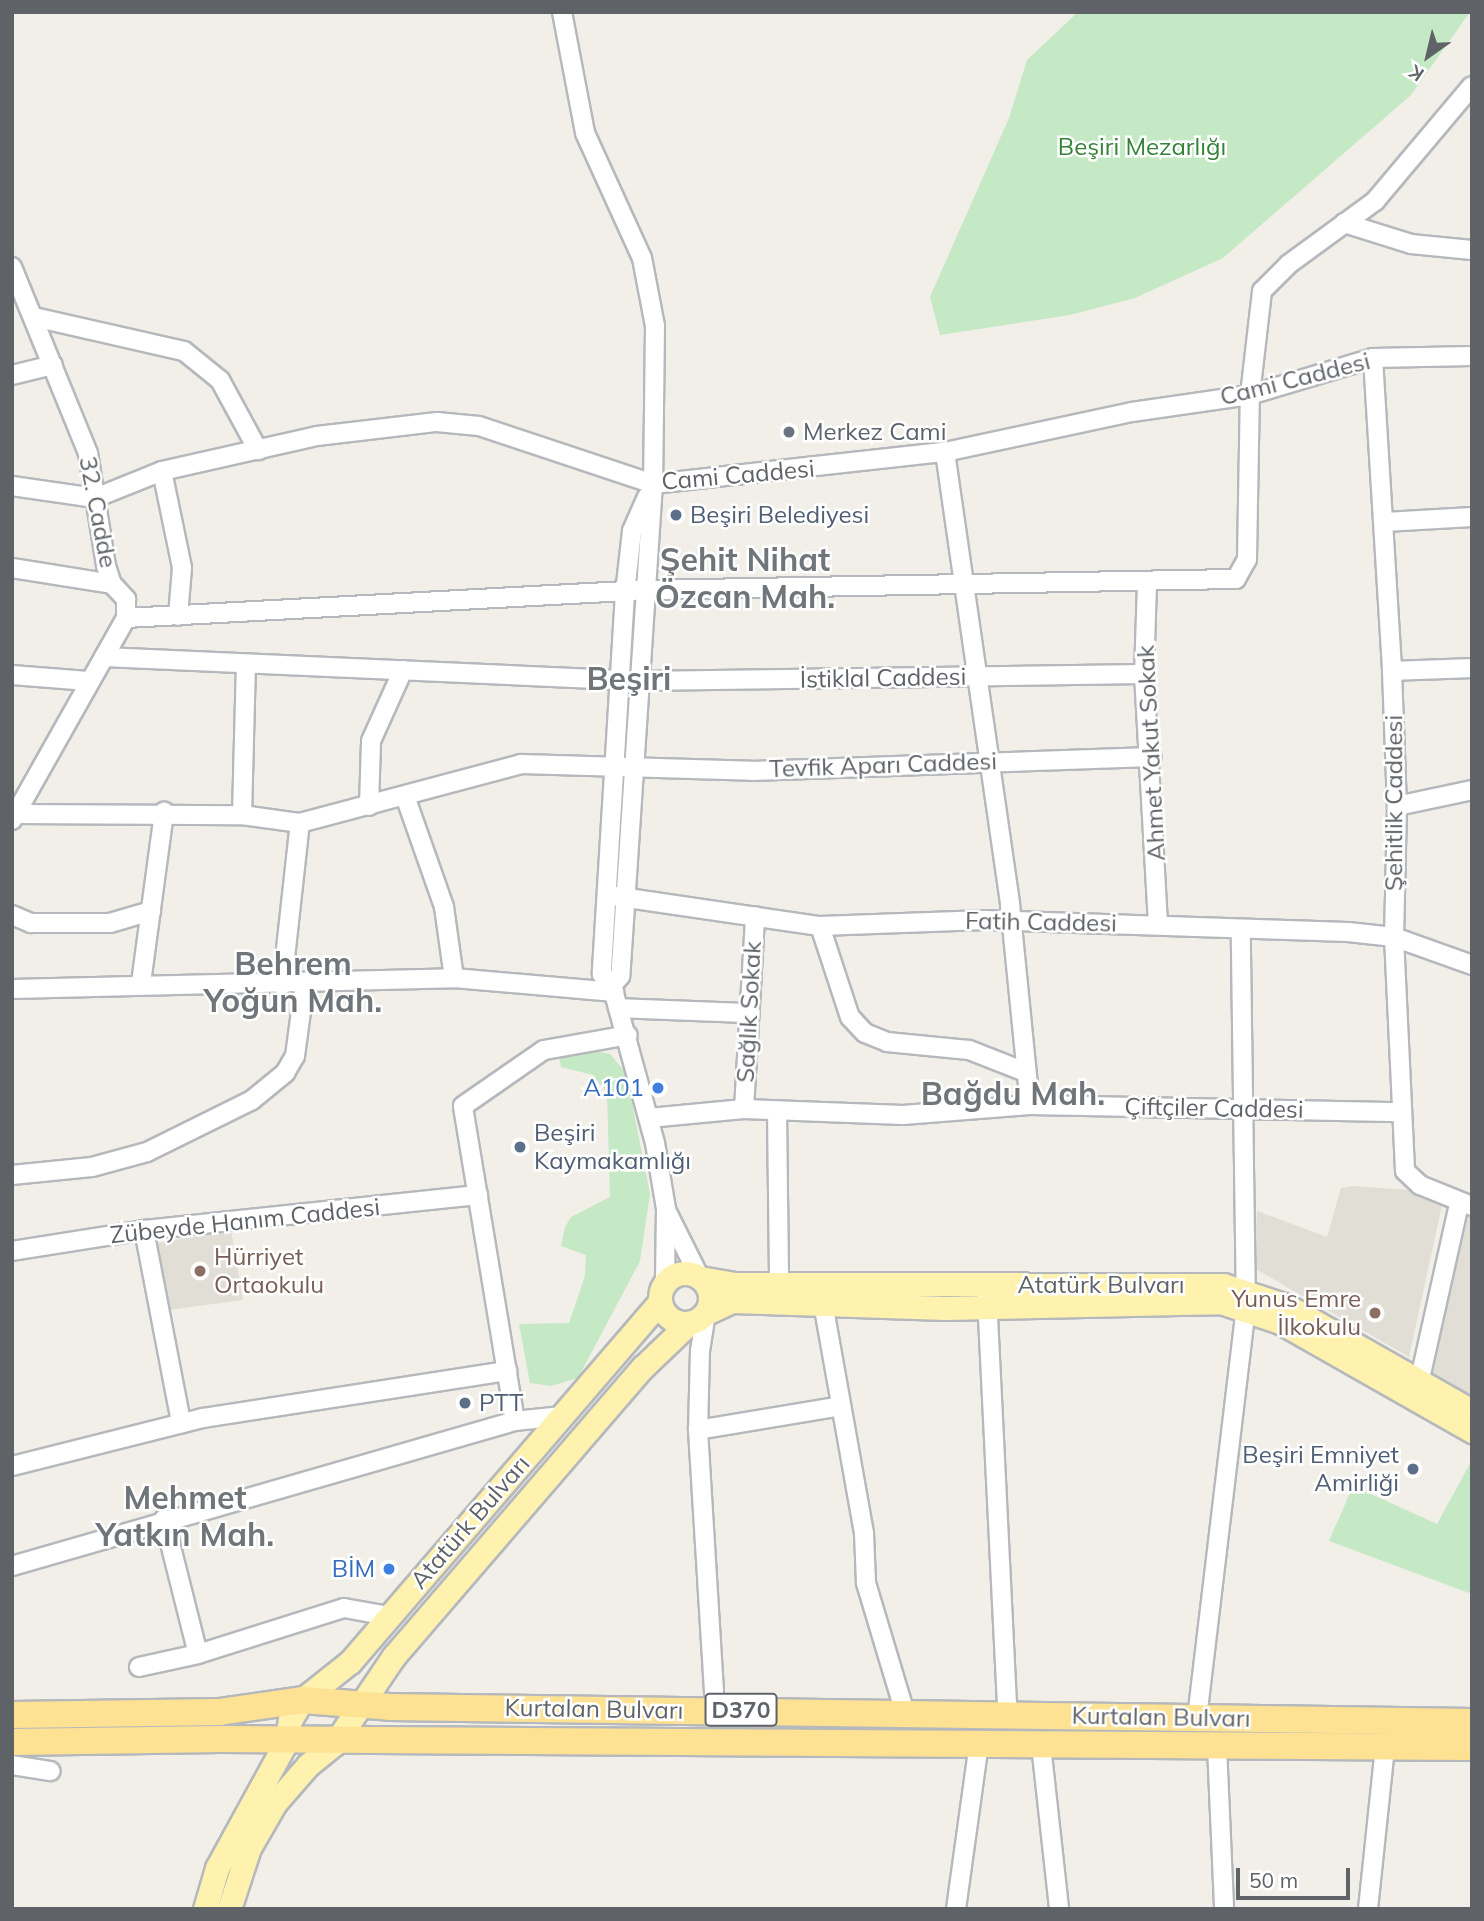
<!DOCTYPE html>
<meta charset="utf-8">
<style>
body{margin:0}
#map{position:relative;width:1484px;height:1921px;overflow:hidden;background:#f1efe8;font-family:Mulish,sans-serif}
div>[style]{position:absolute}
[style*='--x']{left:calc(var(--x)*1px);top:calc(var(--y)*1px);width:calc(var(--w)*1px);rotate:calc(var(--a)*1deg)}
.education>*{inset:0;background:#e1ded6}
.green>*{inset:0;background:#c5e8c5}
.roads{filter:drop-shadow(2px 0 #b5b8bc) drop-shadow(-2px 0 #b5b8bc) drop-shadow(0 2px #b5b8bc) drop-shadow(0 -2px #b5b8bc)}
.minor>*{height:18px;margin:-9px;padding:0 9px;transform-origin:9px;border-radius:9px;background:#fff}
.major>*{height:23px;margin:-11.5px;padding:0 11.5px;transform-origin:11.5px;border-radius:11.5px;background:#fff2af}
.major>.ring{margin:-11.5px;padding:0;box-sizing:content-box;background:none;border:23px solid #fff2af;border-radius:50%}
.highway>*{height:26px;margin:-13px;padding:0 13px;transform-origin:13px;border-radius:13px;background:#fde293}
.dots>*{width:19px;height:19px;translate:-50% -50%;box-sizing:border-box;border:4px solid #fff;border-radius:50%}
span{translate:-50% -50%;white-space:nowrap;text-align:center;line-height:1.15;-webkit-text-stroke:5px #fff;paint-order:stroke}
.shield-label span{padding:2px 5px;background:#fff;border:2px solid;border-radius:5px;-webkit-text-stroke-width:0}
.shield-label{font-size:23px;color:#5f6368;font-weight:700}
.park-label{font-size:24px;color:#348238}
.street-label{font-size:24px;color:#5f6368}
.worship-label{font-size:24px;color:#5b616d}
.left{translate:0 -50%;text-align:left}
.service-label{font-size:24px;color:#4e5e75}
.right{translate:-100% -50%;text-align:right}
.shop-label{font-size:24px;color:#366cbe}
.education-label{font-size:24px;color:#785e54}
.district-label{font-size:32px;color:#70757a;font-weight:700}
.frame{position:absolute;inset:0;border:14px solid #5f6368;pointer-events:none}
.north{position:absolute;left:1393px;top:21px;width:70px;height:70px;-webkit-text-stroke:5px #fff;paint-order:stroke;rotate:214deg;font-size:19px;font-weight:700;line-height:28px;text-align:center;color:#5f6368}
.north::after{content:'';display:block;margin:auto;width:24px;height:32px;background:#5f6368;clip-path:polygon(50% 0,100% 100%,50% 72%,0 100%)}
.scale{position:absolute;left:1236px;top:1868px;width:114px;height:32px;box-sizing:border-box;border:4px solid #5f6368;border-top:0;padding-left:9px;font-size:21px;line-height:24px;white-space:nowrap;color:#5f6368;-webkit-text-stroke:5px #fff;paint-order:stroke}
</style>
<div id="map">
<div class="education">
<div style="clip-path:polygon(1353px 1186px,1409px 1190px,1442px 1205px,1409px 1357px,1254px 1268px,1257px 1211px,1327px 1237px,1341px 1188px)"></div>
<div style="clip-path:polygon(1469px 1212px,1472px 1212px,1472px 1399px,1431px 1376px)"></div>
<div style="clip-path:polygon(231px 1230px,243px 1300px,169px 1310px,157px 1243px)"></div>
</div>
<div class="green">
<div style="clip-path:polygon(1078px 12px,1470px 12px,1410px 96px,1223px 258px,1135px 298px,1070px 315px,940px 335px,930px 297px,1009px 118px,1027px 60px)"></div>
<div style="clip-path:polygon(587px 1049px,610px 1054px,626px 1073px,650px 1194px,640px 1261px,578px 1378px,551px 1386px,530px 1383px,519px 1324px,569px 1323px,585px 1276px,586px 1255px,561px 1246px,565px 1227px,571px 1217px,610px 1197px,607px 1093px,593px 1075px,561px 1067px,559px 1057px)"></div>
<div style="clip-path:polygon(1472px 1460px,1472px 1594px,1329px 1541px,1353px 1486px,1437px 1524px)"></div>
</div>
<div class="roads">
<div class="minor">
<div style="--x:562;--y:12;--w:123;--a:79.2"></div>
<div style="--x:585;--y:133;--w:137;--a:65.5"></div>
<div style="--x:642;--y:258;--w:69;--a:79.2"></div>
<div style="--x:655;--y:326;--w:158;--a:90.7"></div>
<div style="--x:653;--y:484;--w:493;--a:93.8"></div>
<div style="--x:620;--y:976;--w:13;--a:129"></div>
<div style="--x:1344;--y:223;--w:70;--a:17.4"></div>
<div style="--x:1411;--y:244;--w:61;--a:5.6"></div>
<div style="--x:12;--y:267;--w:201;--a:67.8"></div>
<div style="--x:88;--y:453;--w:114;--a:80.9"></div>
<div style="--x:106;--y:566;--w:19;--a:72"></div>
<div style="--x:112;--y:584;--w:21;--a:47"></div>
<div style="--x:126;--y:599;--w:19;--a:90"></div>
<div style="--x:126;--y:618;--w:232;--a:119.4"></div>
<div style="--x:34;--y:317;--w:154;--a:12.8"></div>
<div style="--x:184;--y:351;--w:46;--a:38.9"></div>
<div style="--x:220;--y:380;--w:80;--a:61.5"></div>
<div style="--x:1373;--y:358;--w:314;--a:86.5"></div>
<div style="--x:1392;--y:671;--w:135;--a:87.9"></div>
<div style="--x:1397;--y:806;--w:131;--a:91.3"></div>
<div style="--x:1394;--y:937;--w:234;--a:87.3"></div>
<div style="--x:1405;--y:1171;--w:21;--a:43"></div>
<div style="--x:1420;--y:1185;--w:56;--a:22"></div>
<div style="--x:12;--y:375;--w:42;--a:-13.7"></div>
<div style="--x:945;--y:452;--w:458;--a:81.8"></div>
<div style="--x:1010;--y:905;--w:201;--a:84.3"></div>
<div style="--x:162;--y:471;--w:99;--a:78.3"></div>
<div style="--x:182;--y:568;--w:48;--a:94.8"></div>
<div style="--x:12;--y:486;--w:84;--a:8.2"></div>
<div style="--x:95;--y:498;--w:72;--a:-21.9"></div>
<div style="--x:162;--y:471;--w:159;--a:-12.7"></div>
<div style="--x:317;--y:436;--w:121;--a:-6.7"></div>
<div style="--x:437;--y:422;--w:42;--a:5.4"></div>
<div style="--x:479;--y:426;--w:183;--a:18.4"></div>
<div style="--x:653;--y:484;--w:294;--a:-6.3"></div>
<div style="--x:945;--y:452;--w:191;--a:-12.1"></div>
<div style="--x:1132;--y:412;--w:119;--a:-8.2"></div>
<div style="--x:1250;--y:395;--w:128;--a:-16.7"></div>
<div style="--x:1373;--y:358;--w:99;--a:-1.2"></div>
<div style="--x:647;--y:497;--w:37;--a:114"></div>
<div style="--x:632;--y:531;--w:62;--a:96.4"></div>
<div style="--x:625;--y:593;--w:382;--a:93.5"></div>
<div style="--x:602;--y:974;--w:16;--a:50"></div>
<div style="--x:612;--y:986;--w:163;--a:74.7"></div>
<div style="--x:655;--y:1143;--w:67;--a:80.5"></div>
<div style="--x:666;--y:1209;--w:75;--a:90.8"></div>
<div style="--x:1385;--y:522;--w:87;--a:-3.3"></div>
<div style="--x:12;--y:568;--w:101;--a:9.1"></div>
<div style="--x:1147;--y:584;--w:90;--a:91.9"></div>
<div style="--x:1144;--y:674;--w:249;--a:86.8"></div>
<div style="--x:126;--y:618;--w:520;--a:-3.09"></div>
<div style="--x:645;--y:590;--w:591;--a:-1.07"></div>
<div style="--x:1236;--y:579;--w:23;--a:-61"></div>
<div style="--x:1247;--y:559;--w:164;--a:-89"></div>
<div style="--x:1250;--y:395;--w:105;--a:-83.4"></div>
<div style="--x:1262;--y:291;--w:38;--a:-45"></div>
<div style="--x:1289;--y:264;--w:107;--a:-36.2"></div>
<div style="--x:1375;--y:201;--w:150;--a:-49.9"></div>
<div style="--x:104;--y:657;--w:537;--a:2.56"></div>
<div style="--x:640;--y:681;--w:504;--a:-0.8"></div>
<div style="--x:1392;--y:671;--w:80;--a:-2.1"></div>
<div style="--x:12;--y:675;--w:76;--a:4.5"></div>
<div style="--x:405;--y:796;--w:118;--a:70.6"></div>
<div style="--x:444;--y:907;--w:72;--a:82"></div>
<div style="--x:369;--y:806;--w:65;--a:-88.2"></div>
<div style="--x:371;--y:741;--w:78;--a:-65.7"></div>
<div style="--x:1397;--y:806;--w:77;--a:-12"></div>
<div style="--x:15;--y:814;--w:227;--a:0.3"></div>
<div style="--x:242;--y:815;--w:59;--a:7.9"></div>
<div style="--x:300;--y:823;--w:229;--a:-14.9"></div>
<div style="--x:521;--y:764;--w:231;--a:1.7"></div>
<div style="--x:752;--y:771;--w:400;--a:-2"></div>
<div style="--x:242;--y:815;--w:148;--a:-88.5"></div>
<div style="--x:607;--y:895;--w:215;--a:8.3"></div>
<div style="--x:820;--y:926;--w:165;--a:-2.1"></div>
<div style="--x:985;--y:920;--w:363;--a:1.9"></div>
<div style="--x:1348;--y:932;--w:46;--a:6.2"></div>
<div style="--x:1394;--y:937;--w:83;--a:19.7"></div>
<div style="--x:12;--y:915;--w:21;--a:23"></div>
<div style="--x:31;--y:923;--w:79;--a:0"></div>
<div style="--x:110;--y:923;--w:43;--a:-16.3"></div>
<div style="--x:820;--y:926;--w:96;--a:71.8"></div>
<div style="--x:850;--y:1017;--w:22;--a:47"></div>
<div style="--x:865;--y:1033;--w:24;--a:22"></div>
<div style="--x:887;--y:1042;--w:82;--a:5.6"></div>
<div style="--x:969;--y:1050;--w:60;--a:21.4"></div>
<div style="--x:141;--y:983;--w:173;--a:-82.3"></div>
<div style="--x:282;--y:985;--w:163;--a:-83.7"></div>
<div style="--x:12;--y:989;--w:442;--a:-1.4"></div>
<div style="--x:454;--y:978;--w:161;--a:5"></div>
<div style="--x:618;--y:1008;--w:132;--a:2.2"></div>
<div style="--x:744;--y:1109;--w:193;--a:-86.7"></div>
<div style="--x:777;--y:1112;--w:170;--a:89.3"></div>
<div style="--x:649;--y:1118;--w:95;--a:-5.4"></div>
<div style="--x:744;--y:1109;--w:159;--a:2.2"></div>
<div style="--x:903;--y:1115;--w:127;--a:-4.5"></div>
<div style="--x:1030;--y:1105;--w:372;--a:1.1"></div>
<div style="--x:12;--y:1175;--w:80;--a:-5.7"></div>
<div style="--x:92;--y:1167;--w:57;--a:-15.3"></div>
<div style="--x:147;--y:1152;--w:117;--a:-26.3"></div>
<div style="--x:252;--y:1100;--w:43;--a:-39.3"></div>
<div style="--x:285;--y:1073;--w:20;--a:-60"></div>
<div style="--x:295;--y:1056;--w:75;--a:-82.3"></div>
<div style="--x:667;--y:1212;--w:74;--a:63.4"></div>
<div style="--x:144;--y:1230;--w:197;--a:79.1"></div>
<div style="--x:12;--y:1251;--w:134;--a:-9"></div>
<div style="--x:144;--y:1230;--w:336;--a:-6"></div>
<div style="--x:987;--y:1296;--w:416;--a:87.2"></div>
<div style="--x:823;--y:1303;--w:234;--a:79.9"></div>
<div style="--x:864;--y:1533;--w:50;--a:87.7"></div>
<div style="--x:866;--y:1583;--w:133;--a:73.3"></div>
<div style="--x:706;--y:1313;--w:37;--a:99"></div>
<div style="--x:700;--y:1350;--w:80;--a:91.4"></div>
<div style="--x:698;--y:1430;--w:281;--a:86.5"></div>
<div style="--x:1417;--y:1392;--w:193;--a:-77.4"></div>
<div style="--x:515;--y:1421;--w:319;--a:-99.4"></div>
<div style="--x:463;--y:1106;--w:98;--a:-34.7"></div>
<div style="--x:544;--y:1050;--w:85;--a:-10.1"></div>
<div style="--x:698;--y:1430;--w:145;--a:-9.5"></div>
<div style="--x:12;--y:1466;--w:197;--a:-14.1"></div>
<div style="--x:203;--y:1418;--w:308;--a:-8.8"></div>
<div style="--x:164;--y:1519;--w:139;--a:75.9"></div>
<div style="--x:12;--y:1566;--w:523;--a:-16.08"></div>
<div style="--x:515;--y:1421;--w:47;--a:-6.1"></div>
<div style="--x:139;--y:1667;--w:60;--a:-12.4"></div>
<div style="--x:198;--y:1654;--w:153;--a:-17.5"></div>
<div style="--x:344;--y:1608;--w:46;--a:10.1"></div>
<div style="--x:1197;--y:1718;--w:411;--a:-83.2"></div>
<div style="--x:1246;--y:1310;--w:381;--a:-90.8"></div>
<div style="--x:1041;--y:1745;--w:165;--a:83.7"></div>
<div style="--x:1217;--y:1746;--w:163;--a:87.5"></div>
<div style="--x:12;--y:1765;--w:39;--a:9"></div>
<div style="--x:956;--y:1909;--w:167;--a:-82.1"></div>
<div style="--x:1368;--y:1909;--w:163;--a:-84"></div>
</div>
<div class="major">
<div class="ring" style="left:660px;top:1273px;width:27px;height:27px"></div>
<div style="--x:700;--y:1278;--w:34;--a:10"></div>
<div style="--x:733;--y:1284;--w:490;--a:0.1"></div>
<div style="--x:1223;--y:1285;--w:67;--a:18.2"></div>
<div style="--x:1287;--y:1306;--w:213;--a:29.6"></div>
<div style="--x:706;--y:1313;--w:29;--a:-25"></div>
<div style="--x:732;--y:1301;--w:213;--a:1.9"></div>
<div style="--x:945;--y:1308;--w:276;--a:-1.2"></div>
<div style="--x:1221;--y:1302;--w:62;--a:18.7"></div>
<div style="--x:1280;--y:1322;--w:221;--a:29.6"></div>
<div style="--x:205;--y:1909;--w:43;--a:-73.7"></div>
<div style="--x:217;--y:1868;--w:144;--a:-61.3"></div>
<div style="--x:286;--y:1742;--w:22;--a:-80"></div>
<div style="--x:290;--y:1720;--w:23;--a:-59"></div>
<div style="--x:302;--y:1700;--w:61;--a:-38.4"></div>
<div style="--x:350;--y:1662;--w:475;--a:-49.3"></div>
<div style="--x:229;--y:1909;--w:64;--a:-71.8"></div>
<div style="--x:249;--y:1848;--w:52;--a:-60"></div>
<div style="--x:275;--y:1803;--w:50;--a:-49"></div>
<div style="--x:308;--y:1765;--w:35;--a:-39"></div>
<div style="--x:335;--y:1743;--w:105;--a:-55.9"></div>
<div style="--x:394;--y:1656;--w:381;--a:-49.3"></div>
<div style="--x:643;--y:1367;--w:64;--a:-43.7"></div>
</div>
<div class="highway">
<div style="--x:12;--y:1715;--w:207;--a:-0.8"></div>
<div style="--x:219;--y:1712;--w:84;--a:-8.2"></div>
<div style="--x:302;--y:1700;--w:88;--a:4.5"></div>
<div style="--x:390;--y:1707;--w:1082;--a:0.79"></div>
<div style="--x:12;--y:1742;--w:209;--a:-0.8"></div>
<div style="--x:221;--y:1739;--w:1251;--a:0.37"></div>
</div>
</div>
<div class="dots">
<div style="left:789px;top:432px;background:#6b7280"></div>
<div style="left:676px;top:515px;background:#5c6f8a"></div>
<div style="left:658px;top:1088px;background:#3f7fe0"></div>
<div style="left:520px;top:1147px;background:#5c6f8a"></div>
<div style="left:200px;top:1271px;background:#8d6e63"></div>
<div style="left:1375px;top:1313px;background:#8d6e63"></div>
<div style="left:465px;top:1403px;background:#5c6f8a"></div>
<div style="left:1413px;top:1469px;background:#5c6f8a"></div>
<div style="left:389px;top:1569px;background:#3f7fe0"></div>
</div>
<div class="shield-label">
<span style="left:741px;top:1710px">D370</span>
</div>
<div class="park-label">
<span style="left:1142px;top:147px">Beşiri Mezarlığı</span>
</div>
<div class="street-label">
<span style="left:1295px;top:379px;rotate:-14deg">Cami Caddesi</span>
<span style="left:738px;top:475px;rotate:-5deg">Cami Caddesi</span>
<span style="left:98px;top:512px;rotate:79deg">32. Cadde</span>
<span style="left:883px;top:678px;rotate:-1deg">İstiklal Caddesi</span>
<span style="left:1151px;top:753px;rotate:-93deg">Ahmet Yakut Sokak</span>
<span style="left:883px;top:765px;rotate:-2deg">Tevfik Aparı Caddesi</span>
<span style="left:1394px;top:803px;rotate:-90deg">Şehitlik Caddesi</span>
<span style="left:1041px;top:922px;rotate:1deg">Fatih Caddesi</span>
<span style="left:749px;top:1012px;rotate:-87deg">Sağlık Sokak</span>
<span style="left:1214px;top:1108px;rotate:1deg">Çiftçiler Caddesi</span>
<span style="left:245px;top:1221px;rotate:-6deg">Zübeyde Hanım Caddesi</span>
<span style="left:1101px;top:1285px">Atatürk Bulvarı</span>
<span style="left:470px;top:1522px;rotate:-49deg">Atatürk Bulvarı</span>
<span style="left:594px;top:1709px;rotate:1deg">Kurtalan Bulvarı</span>
<span style="left:1161px;top:1717px;rotate:1deg">Kurtalan Bulvarı</span>
</div>
<div class="worship-label">
<span class="left" style="left:803px;top:432px">Merkez Cami</span>
</div>
<div class="service-label">
<span class="left" style="left:690px;top:515px">Beşiri Belediyesi</span>
<span class="left" style="left:534px;top:1147px">Beşiri<br>Kaymakamlığı</span>
<span class="left" style="left:479px;top:1403px">PTT</span>
<span class="right" style="left:1399px;top:1469px">Beşiri Emniyet<br>Amirliği</span>
</div>
<div class="shop-label">
<span class="right" style="left:644px;top:1088px">A101</span>
<span class="right" style="left:375px;top:1569px">BİM</span>
</div>
<div class="education-label">
<span class="left" style="left:214px;top:1271px">Hürriyet<br>Ortaokulu</span>
<span class="right" style="left:1361px;top:1313px">Yunus Emre<br>İlkokulu</span>
</div>
<div class="district-label">
<span style="left:745px;top:578px">Şehit Nihat<br>Özcan Mah.</span>
<span style="left:629px;top:678px">Beşiri</span>
<span style="left:293px;top:982px">Behrem<br>Yoğun Mah.</span>
<span style="left:1013px;top:1093px">Bağdu Mah.</span>
<span style="left:185px;top:1516px">Mehmet<br>Yatkın Mah.</span>
</div>
<div class="frame"></div>
<div class="north">K</div>
<div class="scale">50 m</div>
</div>
